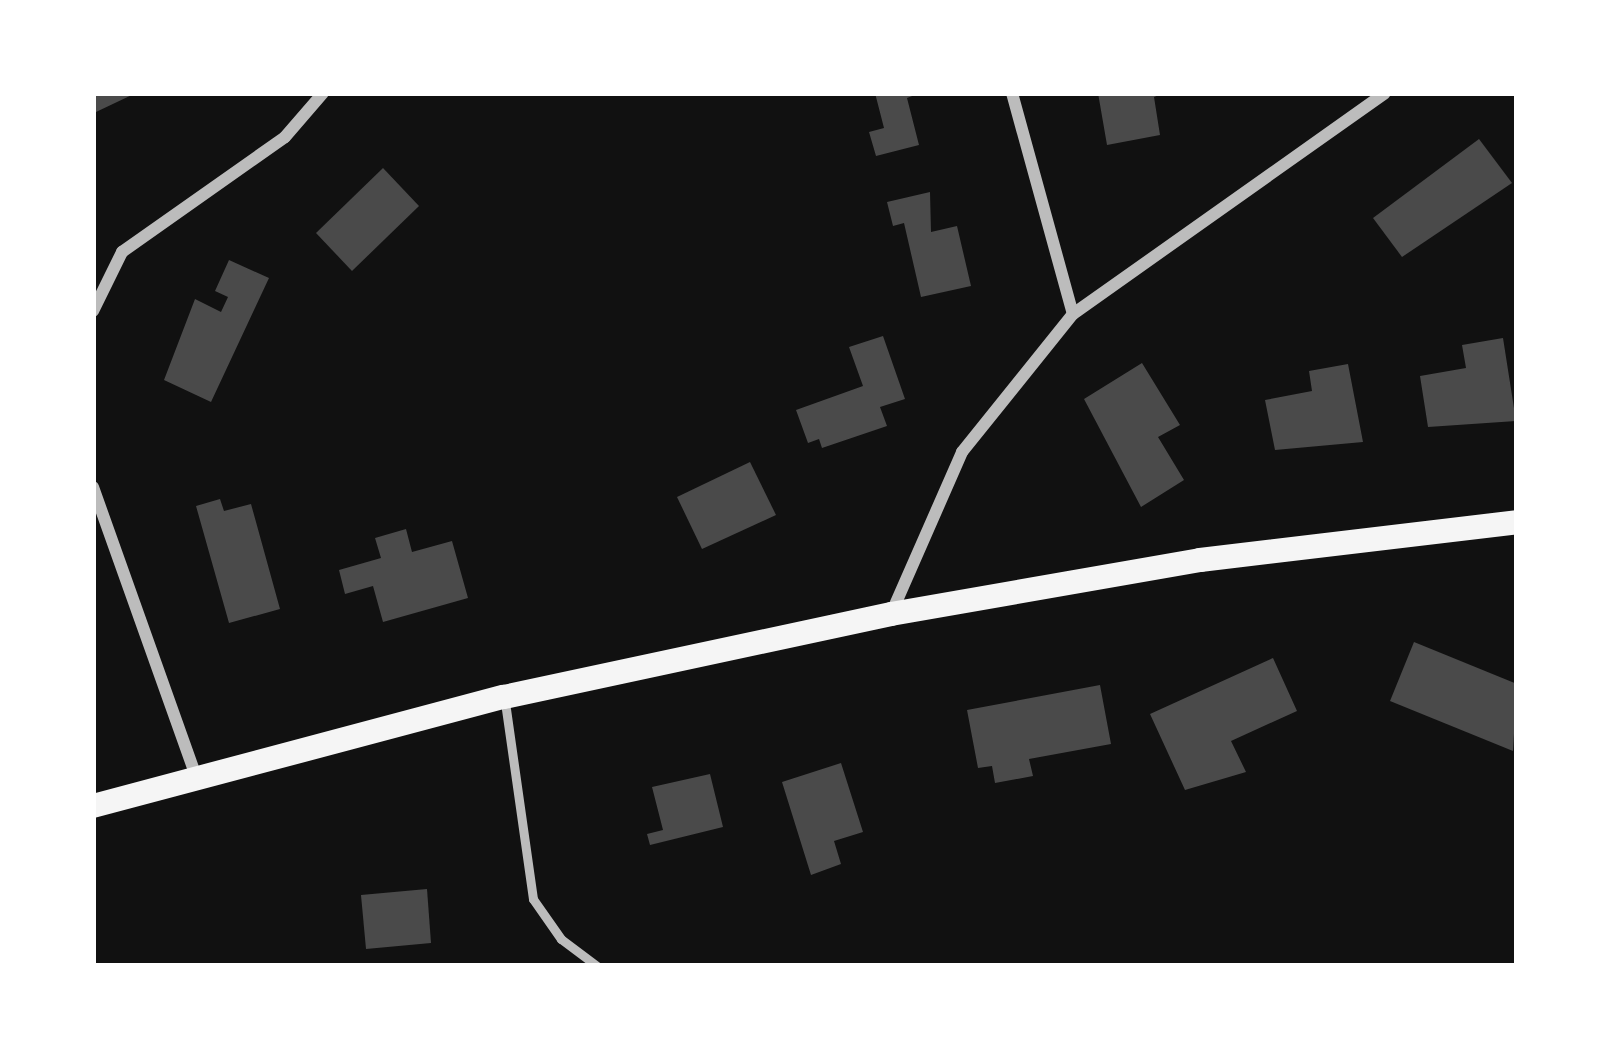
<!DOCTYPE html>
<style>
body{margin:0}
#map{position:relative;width:1610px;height:1059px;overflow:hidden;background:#111;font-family:"Zilla Slab",serif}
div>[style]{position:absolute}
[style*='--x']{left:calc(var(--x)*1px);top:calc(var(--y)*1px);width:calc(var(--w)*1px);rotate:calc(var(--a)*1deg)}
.building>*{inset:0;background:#4a4a4a}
.service>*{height:9px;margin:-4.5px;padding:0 4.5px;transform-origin:4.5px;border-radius:4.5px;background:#bcbcbc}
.minor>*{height:12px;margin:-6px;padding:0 6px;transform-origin:6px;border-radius:6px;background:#bcbcbc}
.secondary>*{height:24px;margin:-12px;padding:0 12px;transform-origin:12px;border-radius:12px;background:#f5f5f5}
span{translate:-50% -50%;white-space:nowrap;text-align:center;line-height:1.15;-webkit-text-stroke:12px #fff;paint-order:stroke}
.frame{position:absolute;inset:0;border:96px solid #fff;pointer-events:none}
</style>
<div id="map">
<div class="building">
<div style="clip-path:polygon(93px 93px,136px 93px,96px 112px)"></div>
<div style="clip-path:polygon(875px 93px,920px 93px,907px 98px,919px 145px,876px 156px,869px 132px,884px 128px)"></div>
<div style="clip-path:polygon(1098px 93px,1164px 93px,1154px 97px,1160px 135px,1107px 145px)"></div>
<div style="clip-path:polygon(1479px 139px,1512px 183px,1402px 257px,1373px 218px)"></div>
<div style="clip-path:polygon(383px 168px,419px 206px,352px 271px,316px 233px)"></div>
<div style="clip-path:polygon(930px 192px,931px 232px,957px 226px,971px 286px,921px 297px,904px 223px,893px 226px,887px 202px)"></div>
<div style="clip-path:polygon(229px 260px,269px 278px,211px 402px,164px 380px,195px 299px,221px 312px,228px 297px,215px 291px)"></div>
<div style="clip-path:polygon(883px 336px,905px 399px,880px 407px,887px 426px,822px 448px,819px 439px,808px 443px,796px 410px,863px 386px,849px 347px)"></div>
<div style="clip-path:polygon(1503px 338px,1516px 421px,1428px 427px,1420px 376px,1466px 368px,1462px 345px)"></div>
<div style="clip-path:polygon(1142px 363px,1180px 425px,1158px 437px,1184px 480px,1141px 507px,1084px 399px)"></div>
<div style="clip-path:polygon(1348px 364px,1363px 442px,1275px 450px,1265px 400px,1312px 391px,1309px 371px)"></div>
<div style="clip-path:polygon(750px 462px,776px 515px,702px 549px,677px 497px)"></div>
<div style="clip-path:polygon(220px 499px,224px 511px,251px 504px,280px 609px,229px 623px,196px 506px)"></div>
<div style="clip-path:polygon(406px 529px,412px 552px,452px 541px,468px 598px,383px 622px,373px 586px,345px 594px,339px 570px,381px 558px,375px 538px)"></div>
<div style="clip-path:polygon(1414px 642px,1517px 684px,1513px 751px,1390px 701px)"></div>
<div style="clip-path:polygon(1273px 658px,1297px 711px,1231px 741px,1246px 772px,1185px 790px,1150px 714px)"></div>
<div style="clip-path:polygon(1100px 685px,1111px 744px,1029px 759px,1033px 776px,995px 783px,992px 766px,978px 768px,967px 710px)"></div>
<div style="clip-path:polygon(841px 763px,863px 832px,834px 841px,841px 864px,811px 875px,782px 782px)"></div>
<div style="clip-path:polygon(710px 774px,723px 827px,650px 845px,647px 834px,663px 830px,652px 787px)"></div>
<div style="clip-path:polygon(427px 889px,431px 943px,366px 949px,361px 895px)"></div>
</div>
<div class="service">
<div style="--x:505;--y:702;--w:199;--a:81.9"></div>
<div style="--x:533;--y:899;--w:49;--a:55"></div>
<div style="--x:561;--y:939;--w:45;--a:36.9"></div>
</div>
<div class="minor">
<div style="--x:1012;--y:93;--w:229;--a:74.6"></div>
<div style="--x:93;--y:311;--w:66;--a:-63.8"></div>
<div style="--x:122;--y:252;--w:199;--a:-35.2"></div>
<div style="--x:285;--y:137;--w:58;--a:-49.2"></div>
<div style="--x:93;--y:487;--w:307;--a:70.4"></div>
<div style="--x:891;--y:614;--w:177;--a:-66.3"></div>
<div style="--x:962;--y:452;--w:177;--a:-51.2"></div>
<div style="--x:1073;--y:314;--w:382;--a:-35.3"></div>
</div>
<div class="secondary">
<div style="--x:93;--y:806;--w:425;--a:-14.9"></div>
<div style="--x:504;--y:697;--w:396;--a:-12.1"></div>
<div style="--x:891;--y:614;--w:314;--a:-9.9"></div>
<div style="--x:1200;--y:560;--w:319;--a:-6.8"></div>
</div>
<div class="frame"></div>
</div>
